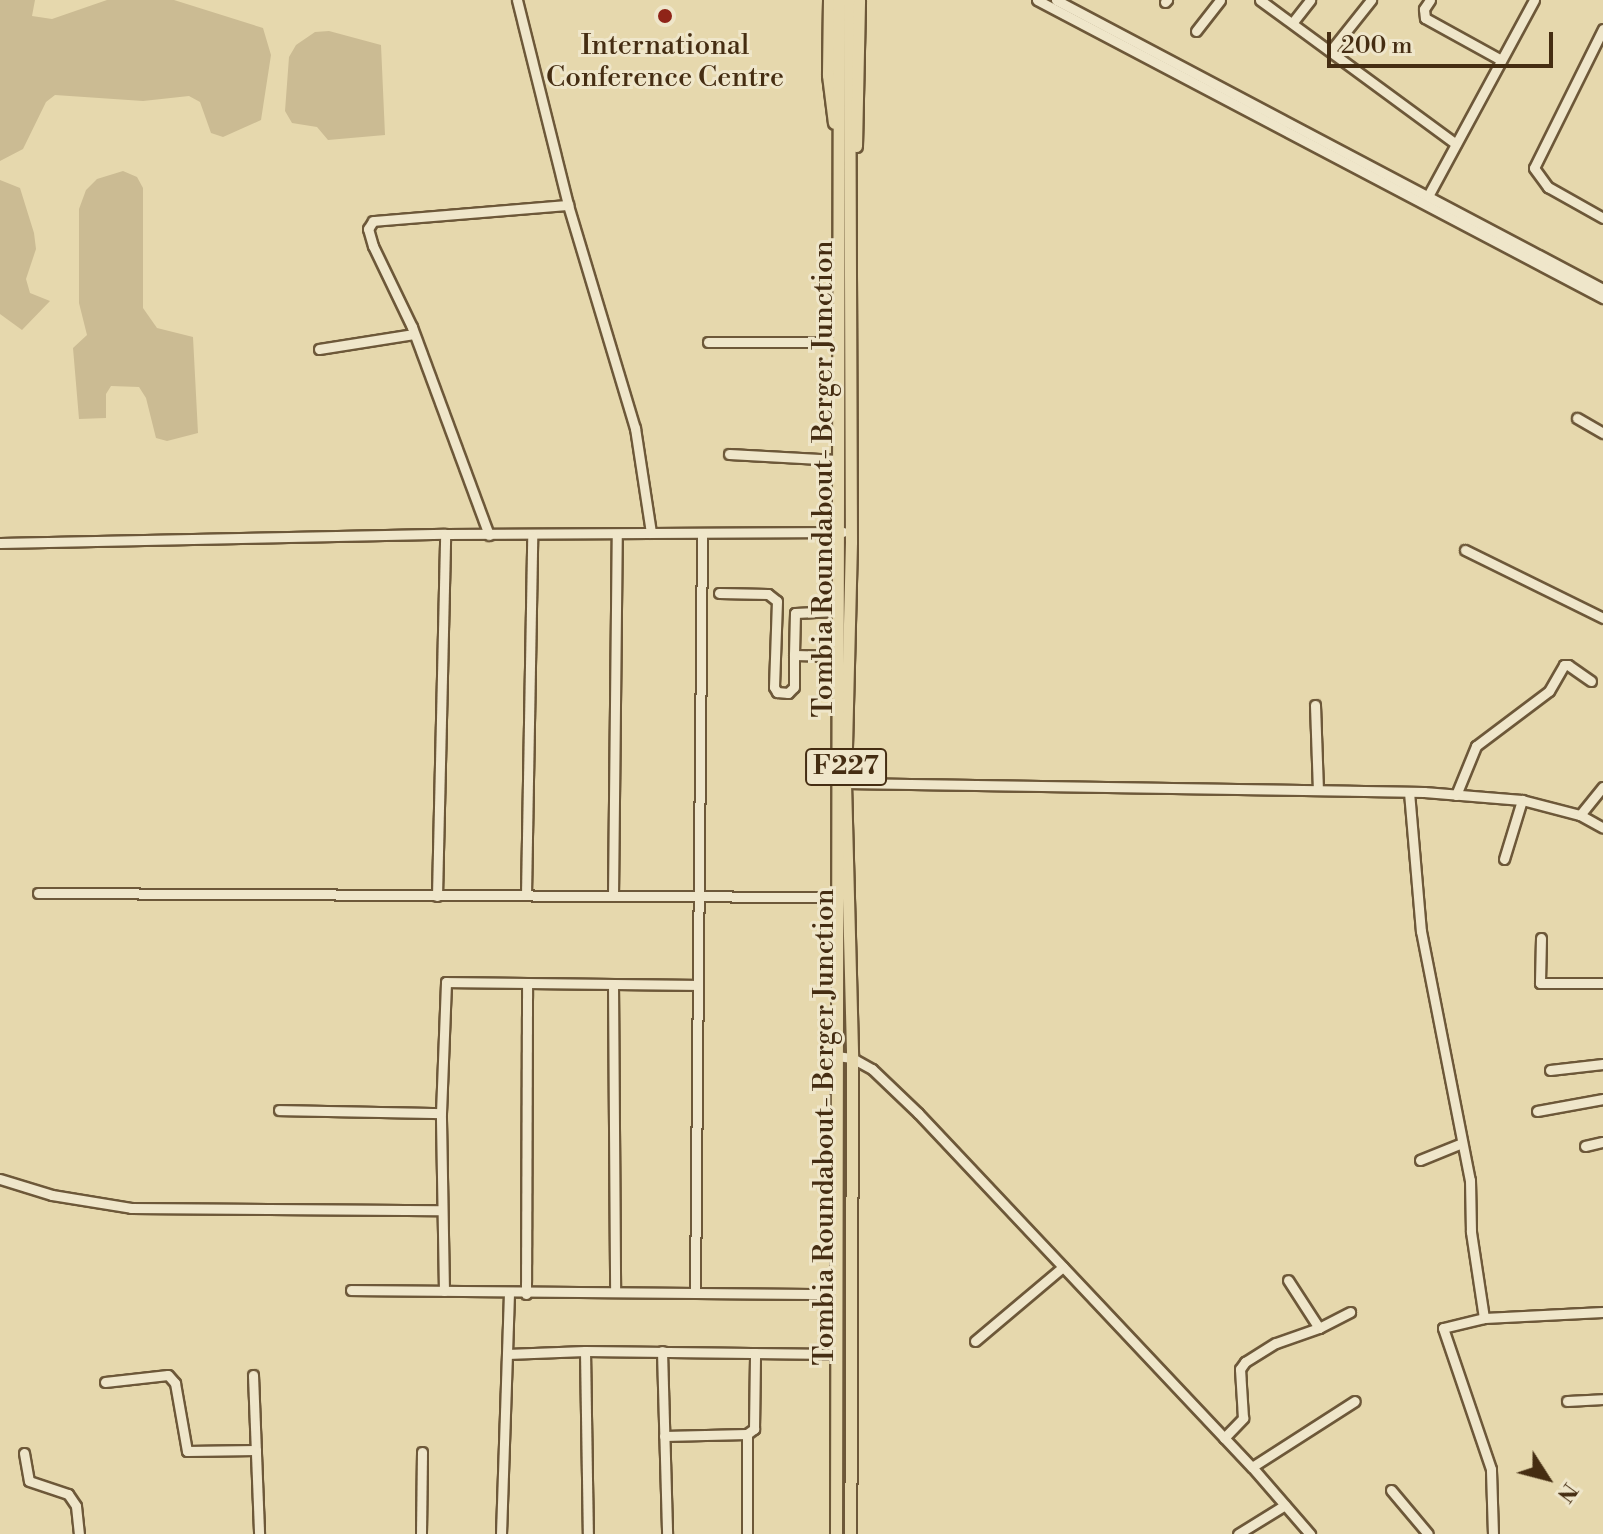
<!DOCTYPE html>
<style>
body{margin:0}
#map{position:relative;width:1603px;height:1534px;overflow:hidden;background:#e6d8ad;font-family:"Libre Bodoni",serif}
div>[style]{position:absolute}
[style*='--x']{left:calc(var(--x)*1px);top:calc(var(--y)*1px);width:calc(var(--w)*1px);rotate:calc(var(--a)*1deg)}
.green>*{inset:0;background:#cbbb93}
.roads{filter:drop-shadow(2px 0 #6d5839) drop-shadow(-2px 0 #6d5839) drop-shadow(0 2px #6d5839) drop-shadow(0 -2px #6d5839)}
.minor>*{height:9px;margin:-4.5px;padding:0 4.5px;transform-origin:4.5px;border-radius:4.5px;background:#efe6ca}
.major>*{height:11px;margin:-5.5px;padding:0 5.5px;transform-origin:5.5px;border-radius:5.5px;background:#e6d8ad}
.dots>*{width:22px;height:22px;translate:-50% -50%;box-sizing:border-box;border:4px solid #efe6ca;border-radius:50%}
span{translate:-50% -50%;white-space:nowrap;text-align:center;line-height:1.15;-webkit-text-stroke:6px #efe6ca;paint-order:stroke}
.shield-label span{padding:2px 6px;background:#efe6ca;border:2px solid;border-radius:6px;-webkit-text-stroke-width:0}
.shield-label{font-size:26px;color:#452d12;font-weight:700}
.poi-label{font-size:28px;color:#452d12}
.street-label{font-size:28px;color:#452d12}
.north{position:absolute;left:1507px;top:1438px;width:80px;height:80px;-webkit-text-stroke:6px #efe6ca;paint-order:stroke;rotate:126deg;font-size:22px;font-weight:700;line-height:32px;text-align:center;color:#452d12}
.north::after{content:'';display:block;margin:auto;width:28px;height:36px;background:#452d12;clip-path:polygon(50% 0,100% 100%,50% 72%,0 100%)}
.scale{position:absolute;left:1327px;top:32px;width:226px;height:36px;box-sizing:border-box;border:4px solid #452d12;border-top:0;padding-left:10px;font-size:24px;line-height:28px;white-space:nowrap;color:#452d12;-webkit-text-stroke:6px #efe6ca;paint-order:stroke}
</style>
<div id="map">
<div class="green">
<div style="clip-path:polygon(0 0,35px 0,32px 16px,52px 19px,107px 0,174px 0,263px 28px,271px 55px,261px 120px,223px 137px,211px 133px,200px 102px,189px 96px,143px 101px,55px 95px,46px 102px,23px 149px,0 161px)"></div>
<div style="clip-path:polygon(329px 31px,381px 45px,385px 135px,328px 140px,317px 127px,292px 123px,285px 111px,289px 57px,296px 45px,315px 32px)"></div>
<div style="clip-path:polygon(123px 171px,137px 177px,143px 188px,143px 308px,157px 328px,193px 337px,198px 433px,167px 441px,156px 438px,146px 398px,139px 387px,111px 386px,106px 394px,106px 418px,79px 419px,73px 348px,87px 335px,79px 303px,79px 209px,86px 190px,97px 179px)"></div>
<div style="clip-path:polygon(0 180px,20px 188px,34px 233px,36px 249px,26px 279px,30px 293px,50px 301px,22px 330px,0 314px)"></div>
</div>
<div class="roads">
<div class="minor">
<div style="--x:517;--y:0;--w:211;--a:76"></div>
<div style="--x:568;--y:205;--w:233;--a:73.3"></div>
<div style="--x:635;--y:428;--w:106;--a:81.3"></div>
<div style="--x:1037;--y:0;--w:640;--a:27.77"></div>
<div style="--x:1056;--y:0;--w:619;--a:27.85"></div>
<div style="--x:1260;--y:0;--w:243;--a:36.3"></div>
<div style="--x:1430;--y:0;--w:11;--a:124"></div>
<div style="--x:1424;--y:9;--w:9;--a:84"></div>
<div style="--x:1425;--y:18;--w:87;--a:28.9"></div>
<div style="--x:1165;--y:2;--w:3;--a:-45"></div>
<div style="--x:1293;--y:22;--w:28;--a:-52"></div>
<div style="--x:1603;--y:29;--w:155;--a:116.4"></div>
<div style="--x:1534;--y:168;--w:24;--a:54"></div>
<div style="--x:1548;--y:187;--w:63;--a:29.4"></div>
<div style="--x:1196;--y:31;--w:39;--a:-52"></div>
<div style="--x:1332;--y:49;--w:63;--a:-51.5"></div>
<div style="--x:1428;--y:196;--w:223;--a:-61.6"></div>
<div style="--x:708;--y:342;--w:130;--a:0"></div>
<div style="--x:319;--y:349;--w:96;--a:-9"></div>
<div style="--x:1577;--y:418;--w:30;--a:30"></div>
<div style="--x:729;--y:454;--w:109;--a:3.2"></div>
<div style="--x:489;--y:535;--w:222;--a:-110.3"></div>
<div style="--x:412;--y:327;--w:90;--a:-115.7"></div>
<div style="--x:373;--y:246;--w:18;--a:-106"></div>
<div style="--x:368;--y:229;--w:9;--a:-58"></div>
<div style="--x:373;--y:221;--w:196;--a:-4.7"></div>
<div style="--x:0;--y:543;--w:445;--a:-1.2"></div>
<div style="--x:445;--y:534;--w:398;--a:-0.3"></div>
<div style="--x:1465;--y:550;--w:154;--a:26.2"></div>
<div style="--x:719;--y:593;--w:49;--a:1.2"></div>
<div style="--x:768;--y:594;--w:11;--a:38"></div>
<div style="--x:777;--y:601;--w:86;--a:92"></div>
<div style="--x:774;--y:687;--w:6;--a:59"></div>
<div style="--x:777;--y:692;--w:11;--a:5"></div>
<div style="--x:788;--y:693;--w:8;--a:-45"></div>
<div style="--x:794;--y:687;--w:32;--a:-90"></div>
<div style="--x:837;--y:611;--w:42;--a:177.3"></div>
<div style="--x:795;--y:613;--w:42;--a:91.4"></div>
<div style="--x:794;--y:655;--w:44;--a:1.3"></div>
<div style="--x:1315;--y:705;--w:84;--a:88"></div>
<div style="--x:845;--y:783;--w:579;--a:0.89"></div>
<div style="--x:1424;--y:792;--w:98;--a:4.7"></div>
<div style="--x:1522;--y:800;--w:60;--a:14.5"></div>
<div style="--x:1580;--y:815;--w:26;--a:29"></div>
<div style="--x:1409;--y:792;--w:140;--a:85.1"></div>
<div style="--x:1421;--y:931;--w:254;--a:78.9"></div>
<div style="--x:1470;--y:1180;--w:52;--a:88.9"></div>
<div style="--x:1471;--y:1232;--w:87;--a:81.4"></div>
<div style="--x:1456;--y:795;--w:53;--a:-67.8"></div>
<div style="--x:1476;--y:746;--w:91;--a:-37"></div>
<div style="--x:1549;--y:691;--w:30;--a:-60"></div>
<div style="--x:1564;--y:665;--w:4;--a:0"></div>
<div style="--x:1568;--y:665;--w:28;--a:35"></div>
<div style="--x:1580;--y:815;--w:36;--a:-51"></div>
<div style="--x:1504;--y:859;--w:62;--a:-73"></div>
<div style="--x:38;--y:893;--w:798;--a:0.29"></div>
<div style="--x:526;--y:895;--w:360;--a:-89"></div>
<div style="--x:437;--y:896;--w:362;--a:-88.7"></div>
<div style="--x:613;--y:896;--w:362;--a:-89.4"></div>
<div style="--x:1541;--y:938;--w:45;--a:91.3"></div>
<div style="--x:1540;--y:983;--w:63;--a:0"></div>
<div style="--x:613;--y:984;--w:308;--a:89.6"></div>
<div style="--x:837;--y:1056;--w:15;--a:8"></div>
<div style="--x:852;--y:1058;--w:23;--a:29"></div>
<div style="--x:872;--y:1069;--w:64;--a:43.7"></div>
<div style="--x:918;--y:1113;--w:487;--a:46.7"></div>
<div style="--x:1252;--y:1467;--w:89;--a:49.1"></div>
<div style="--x:1550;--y:1070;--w:53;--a:-6.5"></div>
<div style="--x:279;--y:1110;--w:162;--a:1.1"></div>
<div style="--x:1537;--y:1111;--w:67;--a:-10.3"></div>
<div style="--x:1585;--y:1146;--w:18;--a:-13"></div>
<div style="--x:1420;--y:1160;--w:45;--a:-22"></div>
<div style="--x:0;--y:1179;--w:54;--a:17.1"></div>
<div style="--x:52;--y:1195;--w:80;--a:9.3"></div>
<div style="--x:131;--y:1208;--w:309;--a:0.4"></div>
<div style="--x:351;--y:1290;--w:485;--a:0.5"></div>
<div style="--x:444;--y:1291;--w:178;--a:-91"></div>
<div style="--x:441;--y:1113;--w:131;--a:-87.8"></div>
<div style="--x:446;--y:982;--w:251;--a:0.7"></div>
<div style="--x:695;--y:1292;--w:757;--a:-89.47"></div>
<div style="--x:526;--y:1294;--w:310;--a:-89.8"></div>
<div style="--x:1319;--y:1328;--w:35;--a:-27"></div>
<div style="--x:975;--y:1341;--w:115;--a:-40.1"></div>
<div style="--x:585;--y:1351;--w:183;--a:89.1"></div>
<div style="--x:662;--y:1351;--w:183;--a:88.4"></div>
<div style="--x:507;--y:1354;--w:78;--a:-2.2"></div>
<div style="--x:585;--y:1351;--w:250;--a:0.7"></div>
<div style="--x:253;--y:1375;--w:159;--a:87.8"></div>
<div style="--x:105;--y:1382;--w:63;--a:-6.3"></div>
<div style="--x:168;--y:1375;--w:11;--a:49"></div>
<div style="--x:175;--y:1383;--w:69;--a:80"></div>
<div style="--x:187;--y:1451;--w:69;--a:-0.8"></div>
<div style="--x:1567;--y:1401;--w:36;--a:-3"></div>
<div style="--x:664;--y:1436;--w:83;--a:-1.4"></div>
<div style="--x:747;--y:1434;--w:9;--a:-36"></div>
<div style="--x:754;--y:1429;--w:76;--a:-89.2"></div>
<div style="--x:1224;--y:1438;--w:28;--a:-46"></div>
<div style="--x:1243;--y:1418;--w:49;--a:-93.5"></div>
<div style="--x:1240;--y:1369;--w:9;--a:-54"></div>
<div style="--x:1245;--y:1362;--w:36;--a:-32"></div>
<div style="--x:1276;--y:1343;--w:46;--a:-19.2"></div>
<div style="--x:1319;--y:1328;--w:57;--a:-122.9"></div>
<div style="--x:24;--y:1453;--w:28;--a:80"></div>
<div style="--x:29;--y:1481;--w:41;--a:18.4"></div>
<div style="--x:68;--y:1494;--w:14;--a:56"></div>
<div style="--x:76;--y:1506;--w:28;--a:84"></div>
<div style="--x:1252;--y:1467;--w:122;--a:-32.7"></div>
<div style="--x:1391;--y:1490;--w:57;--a:49.9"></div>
<div style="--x:421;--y:1534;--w:82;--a:-89.3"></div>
<div style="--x:501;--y:1534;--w:241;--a:-88.1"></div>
<div style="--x:747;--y:1534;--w:100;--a:-90"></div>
<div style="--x:1238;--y:1534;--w:55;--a:-31.7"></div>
<div style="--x:1493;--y:1534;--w:65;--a:-91.8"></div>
<div style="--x:1491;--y:1469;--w:149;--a:-108.8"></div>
<div style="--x:1443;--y:1328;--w:42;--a:-13.7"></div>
<div style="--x:1484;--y:1318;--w:119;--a:-2.9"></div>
</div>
<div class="major">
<div style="--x:829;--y:0;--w:75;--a:90.8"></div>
<div style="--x:828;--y:75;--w:48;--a:82.9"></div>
<div style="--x:849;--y:0;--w:542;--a:89.79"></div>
<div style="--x:851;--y:542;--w:241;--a:91.4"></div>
<div style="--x:845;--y:783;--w:275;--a:88.5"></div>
<div style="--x:852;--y:1058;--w:476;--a:90.2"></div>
<div style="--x:856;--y:146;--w:146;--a:-88.8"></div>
<div style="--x:836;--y:1534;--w:1534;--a:-89.89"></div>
</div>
</div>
<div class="dots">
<div style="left:665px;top:16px;background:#8f2418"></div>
</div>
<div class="shield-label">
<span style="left:846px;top:767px">F227</span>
</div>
<div class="poi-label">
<span style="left:665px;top:62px">International<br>Conference Centre</span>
</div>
<div class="street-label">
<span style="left:824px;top:479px;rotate:-90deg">Tombia Roundabout- Berger Junction</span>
<span style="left:825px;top:1127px;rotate:-90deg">Tombia Roundabout- Berger Junction</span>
</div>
<div class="north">N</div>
<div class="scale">200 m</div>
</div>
